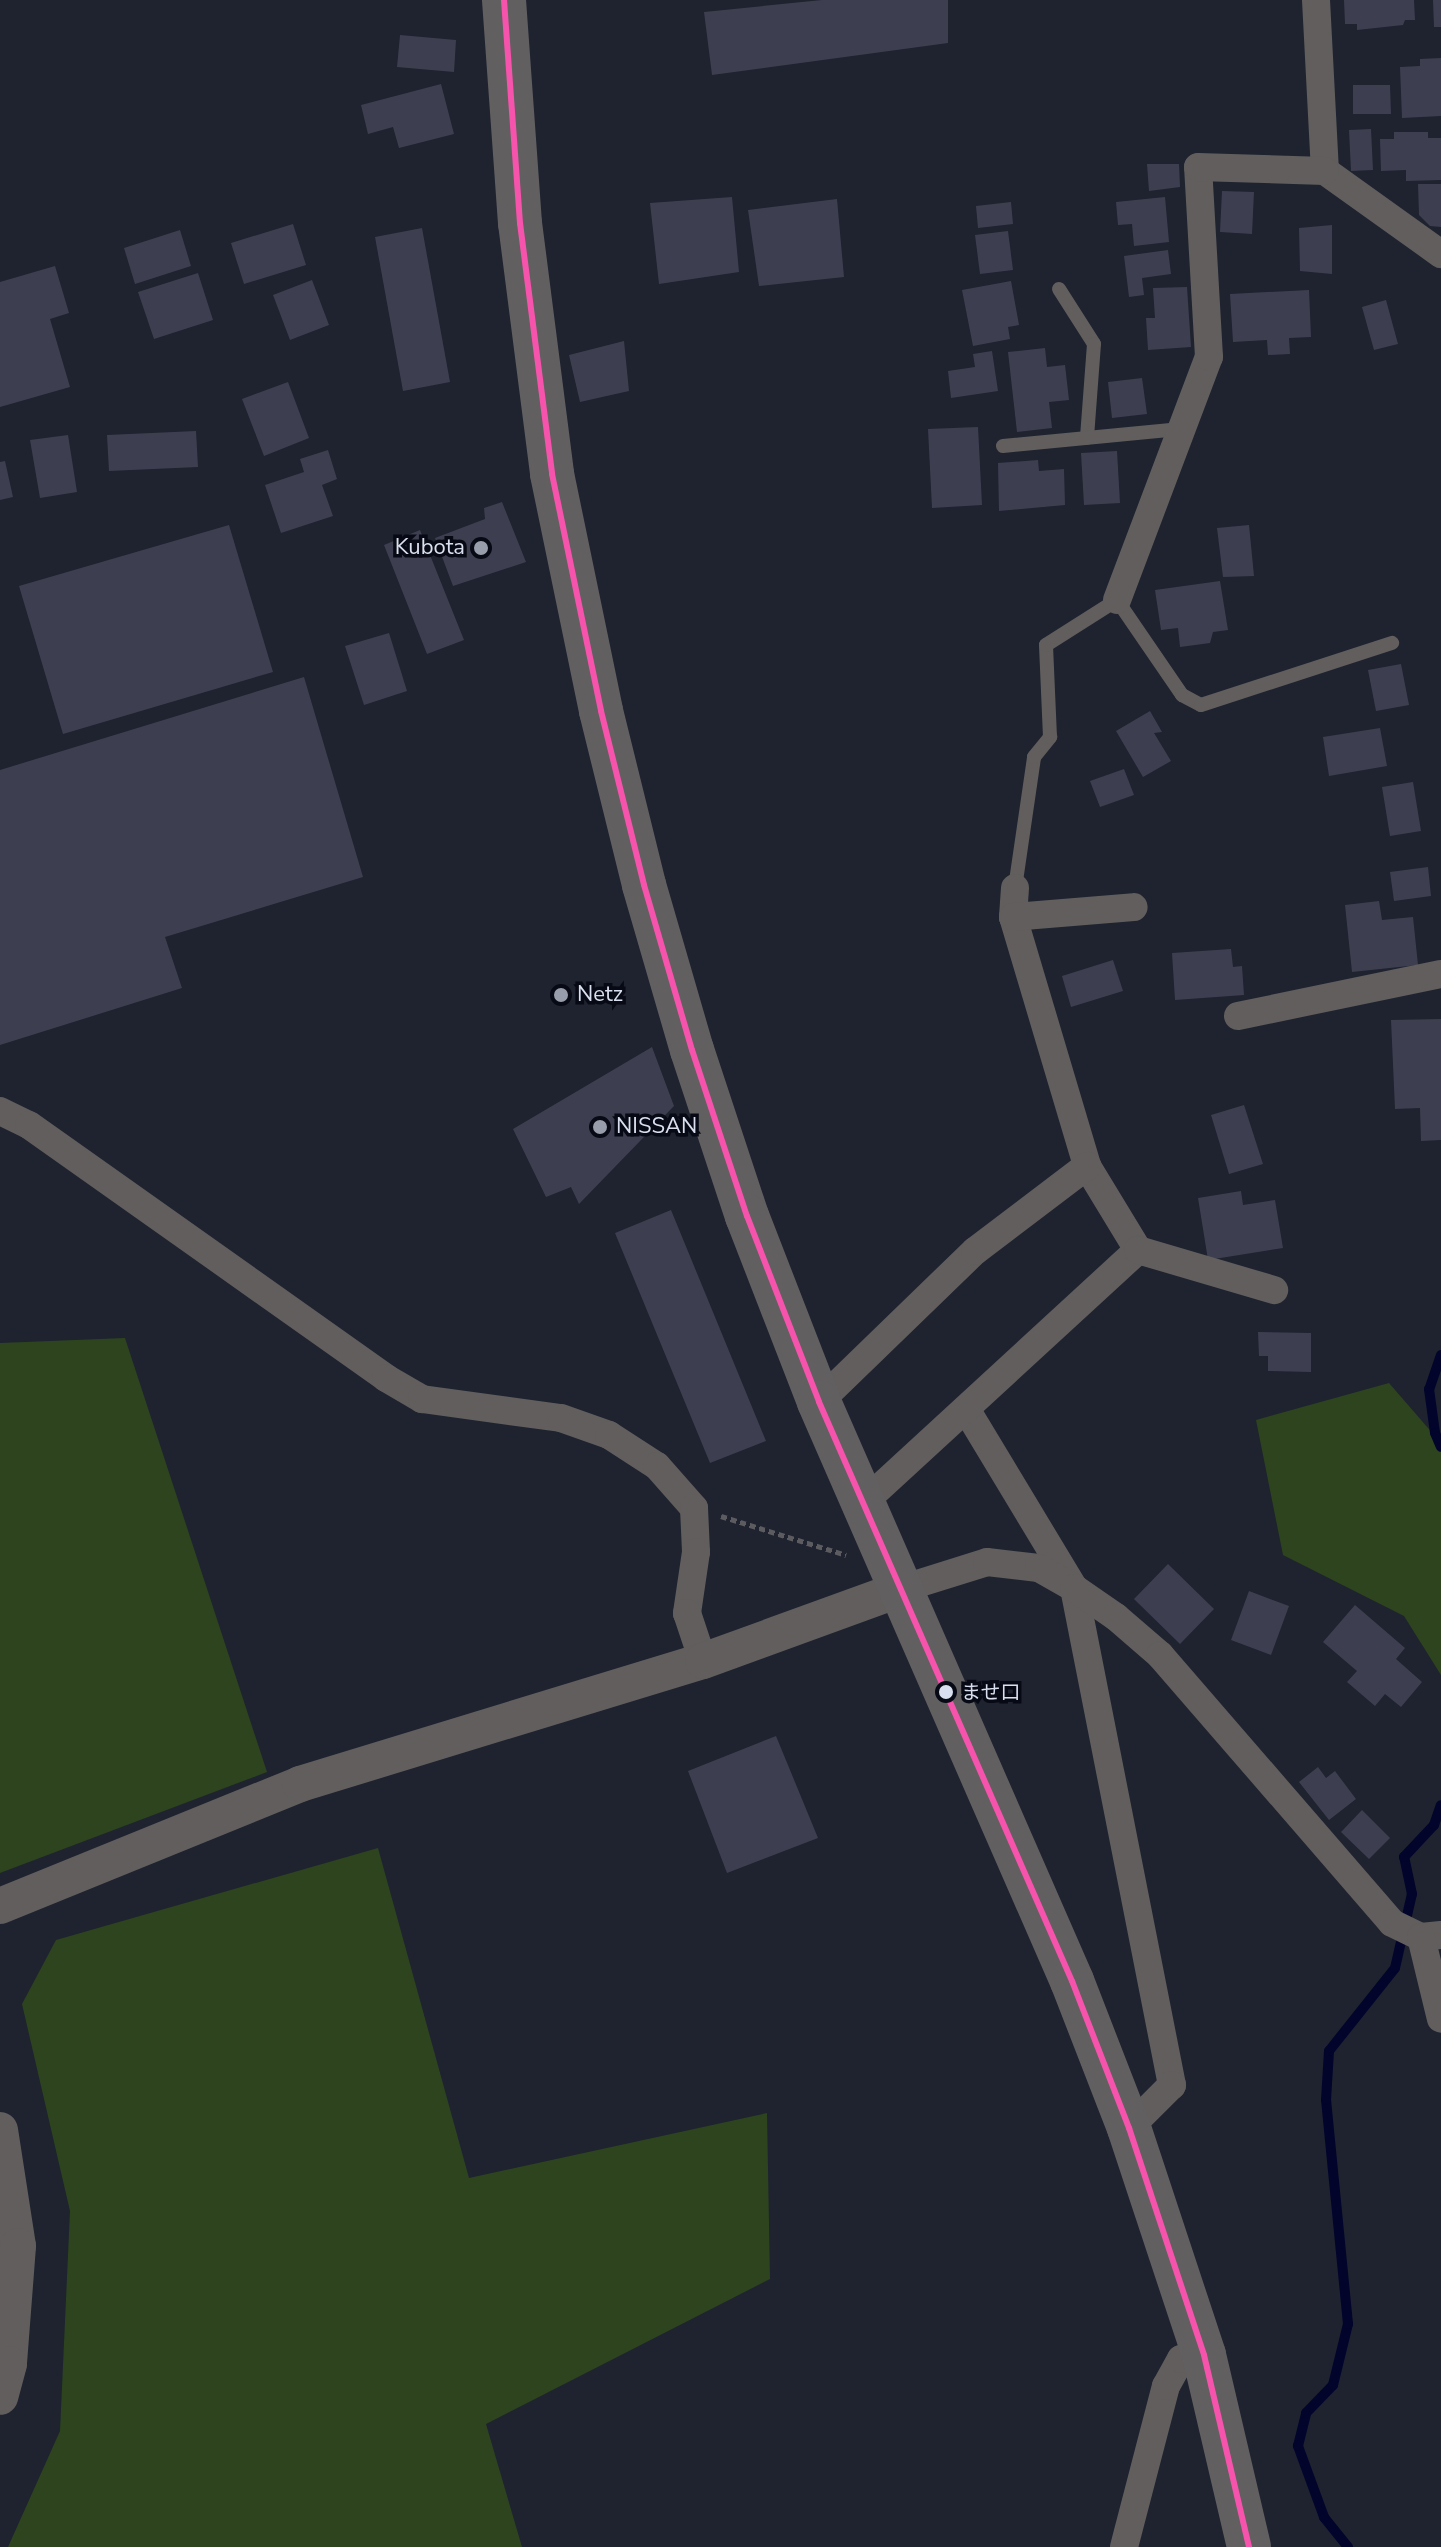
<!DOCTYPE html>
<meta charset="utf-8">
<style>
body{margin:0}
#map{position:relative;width:1441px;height:2547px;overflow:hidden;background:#1e232f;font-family:"Nunito Sans","Noto Sans JP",sans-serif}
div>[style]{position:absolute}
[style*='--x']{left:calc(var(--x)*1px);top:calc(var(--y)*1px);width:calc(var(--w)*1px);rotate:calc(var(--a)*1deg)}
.green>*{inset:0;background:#2d441f}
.stream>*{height:10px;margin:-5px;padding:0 5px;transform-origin:5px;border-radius:5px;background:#03042b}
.building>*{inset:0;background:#3e3e51}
.path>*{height:5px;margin-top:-2.5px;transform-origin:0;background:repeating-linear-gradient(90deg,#5c5c60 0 6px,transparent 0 10px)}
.service>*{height:14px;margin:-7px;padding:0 7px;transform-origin:7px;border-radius:7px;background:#615e5d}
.minor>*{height:28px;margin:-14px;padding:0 14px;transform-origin:14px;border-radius:14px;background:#615e5d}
.tertiary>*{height:36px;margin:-18px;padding:0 18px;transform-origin:18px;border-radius:18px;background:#615e5d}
.primary>*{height:44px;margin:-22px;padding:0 22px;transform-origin:22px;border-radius:22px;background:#625f61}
.bus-1>*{height:6px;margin:-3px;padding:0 3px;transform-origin:3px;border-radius:3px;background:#f653ac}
.dots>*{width:22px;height:22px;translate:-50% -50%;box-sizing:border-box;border:4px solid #070a14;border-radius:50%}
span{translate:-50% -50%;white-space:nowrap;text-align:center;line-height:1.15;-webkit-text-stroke:7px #070a14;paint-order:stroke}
.bus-label{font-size:20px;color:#d9dfee}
.left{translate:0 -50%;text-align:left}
.poi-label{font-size:22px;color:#d9dfee}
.right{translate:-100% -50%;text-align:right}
</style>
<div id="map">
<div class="green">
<div style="clip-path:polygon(125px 1338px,267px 1772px,0 1873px,0 1343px)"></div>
<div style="clip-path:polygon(1389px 1383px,1441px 1443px,1441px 1675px,1404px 1616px,1283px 1555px,1256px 1420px)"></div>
<div style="clip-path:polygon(378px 1848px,469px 2178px,767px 2113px,770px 2279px,486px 2424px,522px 2547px,8px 2547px,60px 2431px,70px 2211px,22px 2004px,56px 1940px)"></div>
</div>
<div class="stream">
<div style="--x:1441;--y:1355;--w:36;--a:109"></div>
<div style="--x:1429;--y:1389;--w:44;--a:82.2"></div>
<div style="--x:1435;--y:1433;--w:15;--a:67"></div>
<div style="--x:1348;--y:2547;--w:38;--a:-129"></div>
<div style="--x:1324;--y:2517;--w:76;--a:-110.1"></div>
<div style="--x:1298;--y:2446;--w:34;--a:-76"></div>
<div style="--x:1306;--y:2413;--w:39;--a:-46"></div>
<div style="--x:1333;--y:2385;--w:63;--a:-76.2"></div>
<div style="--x:1348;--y:2324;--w:225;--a:-95.6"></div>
<div style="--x:1326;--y:2100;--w:49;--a:-86.5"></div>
<div style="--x:1329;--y:2051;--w:106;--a:-51.5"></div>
<div style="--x:1395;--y:1968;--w:76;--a:-77.1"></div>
<div style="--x:1412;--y:1894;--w:38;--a:-102"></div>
<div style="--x:1404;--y:1857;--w:44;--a:-46.8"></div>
<div style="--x:1434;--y:1825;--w:21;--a:-71"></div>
</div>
<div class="building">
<div style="clip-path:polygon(822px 0,948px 0,948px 43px,712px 75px,704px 12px)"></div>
<div style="clip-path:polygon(1344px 0,1414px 0,1415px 20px,1405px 20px,1403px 25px,1357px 30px,1357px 24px,1345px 24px)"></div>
<div style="clip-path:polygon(1433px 0,1441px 0,1441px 27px,1434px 27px)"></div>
<div style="clip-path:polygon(400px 35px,456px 40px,454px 72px,397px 67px)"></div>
<div style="clip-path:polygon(1441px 58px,1441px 116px,1402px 118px,1400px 67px,1420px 66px,1420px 59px)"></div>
<div style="clip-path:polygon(441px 84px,454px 134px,399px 148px,393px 127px,368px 134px,361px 105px)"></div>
<div style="clip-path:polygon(1353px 85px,1390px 85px,1391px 114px,1353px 114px)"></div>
<div style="clip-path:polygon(1371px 129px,1373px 170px,1351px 171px,1349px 130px)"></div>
<div style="clip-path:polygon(1394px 132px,1428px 132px,1428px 138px,1441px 138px,1441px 180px,1406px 181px,1406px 170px,1381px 171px,1380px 139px,1394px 139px)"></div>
<div style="clip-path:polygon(1147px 164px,1179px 164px,1180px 187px,1149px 191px)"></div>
<div style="clip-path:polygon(1418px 184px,1441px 184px,1441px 227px,1430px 226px,1419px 215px)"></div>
<div style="clip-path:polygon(1222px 191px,1254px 192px,1252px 234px,1220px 232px)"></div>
<div style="clip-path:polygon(732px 197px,739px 272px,659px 284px,650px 203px)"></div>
<div style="clip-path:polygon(1165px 197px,1169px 242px,1134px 246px,1132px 224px,1118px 225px,1116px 202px)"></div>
<div style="clip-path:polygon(837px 199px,844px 277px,759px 286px,748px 210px)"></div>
<div style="clip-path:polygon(1011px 202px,1013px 224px,978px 228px,976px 206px)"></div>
<div style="clip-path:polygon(293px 224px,306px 265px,244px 284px,231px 243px)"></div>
<div style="clip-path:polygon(1332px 225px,1332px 274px,1300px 271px,1299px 228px)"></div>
<div style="clip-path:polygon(422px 228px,450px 382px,403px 391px,375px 237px)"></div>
<div style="clip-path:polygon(180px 230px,191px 266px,135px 284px,124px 248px)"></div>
<div style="clip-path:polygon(1008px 231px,1013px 270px,980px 274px,975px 235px)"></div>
<div style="clip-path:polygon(1168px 250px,1171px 274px,1142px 278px,1144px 295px,1129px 297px,1124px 256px)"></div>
<div style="clip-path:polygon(55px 266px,69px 313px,50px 319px,70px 387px,0 407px,0 282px)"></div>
<div style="clip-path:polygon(198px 273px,213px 320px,154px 339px,138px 292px)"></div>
<div style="clip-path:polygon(312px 280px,329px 325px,290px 340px,273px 295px)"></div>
<div style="clip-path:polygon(1011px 281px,1019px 325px,1008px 327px,1010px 339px,973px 346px,962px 290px)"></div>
<div style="clip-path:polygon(1187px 287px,1191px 347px,1148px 350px,1146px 318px,1155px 318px,1153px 288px)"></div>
<div style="clip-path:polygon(1309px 290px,1311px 337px,1289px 338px,1290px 354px,1268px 355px,1267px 340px,1233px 342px,1230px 294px)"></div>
<div style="clip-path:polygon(1386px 300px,1398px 344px,1374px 350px,1362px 307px)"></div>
<div style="clip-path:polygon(624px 341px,629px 391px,580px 402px,569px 355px)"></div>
<div style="clip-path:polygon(1045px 348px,1047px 367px,1065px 365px,1069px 400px,1049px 402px,1052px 428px,1017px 432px,1008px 352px)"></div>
<div style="clip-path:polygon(992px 351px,998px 391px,951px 398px,948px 371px,975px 367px,973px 354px)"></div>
<div style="clip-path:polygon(1142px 378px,1147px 414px,1112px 418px,1108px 382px)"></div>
<div style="clip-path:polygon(288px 382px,309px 438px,264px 456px,242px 399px)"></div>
<div style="clip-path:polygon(978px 427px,982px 505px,932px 508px,928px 429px)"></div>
<div style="clip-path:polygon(196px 431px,198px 467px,109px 471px,107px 435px)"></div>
<div style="clip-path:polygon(68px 435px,77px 492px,40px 498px,30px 440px)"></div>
<div style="clip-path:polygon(328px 450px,337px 479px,322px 485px,333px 516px,281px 533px,265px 485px,304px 472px,300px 459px)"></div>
<div style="clip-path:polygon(1117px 451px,1120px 503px,1084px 505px,1081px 453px)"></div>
<div style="clip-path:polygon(1038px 460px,1039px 471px,1064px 469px,1065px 505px,999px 511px,998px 463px)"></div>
<div style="clip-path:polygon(5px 461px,13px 497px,0 500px,0 462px)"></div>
<div style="clip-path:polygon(502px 502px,526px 562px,453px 586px,435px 538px,485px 519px,484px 508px)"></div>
<div style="clip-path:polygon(229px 525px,273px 672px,63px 734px,19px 586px)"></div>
<div style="clip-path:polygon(1249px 525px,1254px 576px,1223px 577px,1217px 528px)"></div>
<div style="clip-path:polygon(420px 530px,464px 640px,427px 654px,384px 545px)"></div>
<div style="clip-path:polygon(1220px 581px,1228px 630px,1213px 632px,1210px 643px,1180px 647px,1178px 628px,1161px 630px,1155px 590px)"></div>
<div style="clip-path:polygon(389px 633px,407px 691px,364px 705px,345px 646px)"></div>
<div style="clip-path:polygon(1401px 664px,1409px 705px,1376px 711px,1368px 670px)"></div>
<div style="clip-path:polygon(304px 677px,363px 877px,165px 937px,182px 988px,0 1045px,0 770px)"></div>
<div style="clip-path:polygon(1150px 711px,1162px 732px,1154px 733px,1171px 761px,1143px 777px,1116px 731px)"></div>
<div style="clip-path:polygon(1380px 728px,1387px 766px,1329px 776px,1323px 737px)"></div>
<div style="clip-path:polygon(1124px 769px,1134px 795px,1100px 807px,1090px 781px)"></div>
<div style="clip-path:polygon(1413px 782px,1421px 831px,1390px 836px,1382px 787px)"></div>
<div style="clip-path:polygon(1428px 867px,1431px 896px,1394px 901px,1390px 872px)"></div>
<div style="clip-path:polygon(1379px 901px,1382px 920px,1413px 917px,1418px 965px,1352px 972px,1345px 905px)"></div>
<div style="clip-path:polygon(1231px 949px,1233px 967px,1242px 966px,1244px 995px,1175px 1000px,1172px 953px)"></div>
<div style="clip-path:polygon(1113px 960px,1123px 991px,1071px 1007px,1062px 976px)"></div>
<div style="clip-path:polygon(1441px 1019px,1441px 1140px,1421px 1141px,1420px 1108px,1395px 1109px,1391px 1020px)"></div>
<div style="clip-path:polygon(652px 1047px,674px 1106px,579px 1204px,571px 1187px,546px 1197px,513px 1129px)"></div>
<div style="clip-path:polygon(1244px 1105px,1263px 1164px,1229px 1174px,1211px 1115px)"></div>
<div style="clip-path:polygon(1241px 1191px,1243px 1205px,1275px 1200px,1283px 1248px,1208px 1260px,1198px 1198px)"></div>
<div style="clip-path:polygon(671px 1210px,766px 1441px,710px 1463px,615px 1233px)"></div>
<div style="clip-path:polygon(1258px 1332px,1311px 1333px,1311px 1372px,1268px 1371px,1268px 1356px,1259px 1356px)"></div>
<div style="clip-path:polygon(1168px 1564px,1214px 1609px,1180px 1644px,1134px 1599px)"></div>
<div style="clip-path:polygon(1249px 1591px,1289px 1606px,1271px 1655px,1231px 1640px)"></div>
<div style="clip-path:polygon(1355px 1605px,1405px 1648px,1396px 1659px,1422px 1682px,1401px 1707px,1385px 1694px,1375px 1706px,1347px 1682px,1357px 1671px,1323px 1642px)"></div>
<div style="clip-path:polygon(776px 1736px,818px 1838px,727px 1873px,688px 1771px)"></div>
<div style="clip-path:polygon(1318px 1767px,1326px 1778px,1335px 1771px,1356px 1799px,1329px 1820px,1299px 1782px)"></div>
<div style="clip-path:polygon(1362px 1810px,1390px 1838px,1369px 1859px,1341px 1832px)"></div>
</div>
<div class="path">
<div style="--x:721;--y:1516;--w:131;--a:17.3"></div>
</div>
<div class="service">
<div style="--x:1059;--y:289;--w:65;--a:57.5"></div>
<div style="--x:1094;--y:344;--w:94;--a:94.3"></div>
<div style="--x:1003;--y:446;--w:179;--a:-5.5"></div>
<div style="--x:1015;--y:888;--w:132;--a:-81.7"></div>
<div style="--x:1034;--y:757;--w:26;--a:-51"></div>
<div style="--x:1050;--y:737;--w:92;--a:-92.5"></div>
<div style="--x:1046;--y:645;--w:84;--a:-32.4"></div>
<div style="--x:1117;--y:600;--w:115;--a:55.6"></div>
<div style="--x:1182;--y:695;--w:21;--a:28"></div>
<div style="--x:1201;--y:705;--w:201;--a:-18"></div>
</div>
<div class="minor">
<div style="--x:1316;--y:0;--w:171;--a:87"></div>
<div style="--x:1325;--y:171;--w:143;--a:35.6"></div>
<div style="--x:1117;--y:600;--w:260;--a:-69.3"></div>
<div style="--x:1209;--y:357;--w:190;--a:-93.3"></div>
<div style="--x:1198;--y:167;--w:127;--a:1.8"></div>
<div style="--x:1015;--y:888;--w:29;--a:94"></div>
<div style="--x:1013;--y:917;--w:260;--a:73.4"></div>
<div style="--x:1087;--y:1166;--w:98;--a:58.7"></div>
<div style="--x:1013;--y:917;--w:121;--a:-4.7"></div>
<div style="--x:1238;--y:1016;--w:207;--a:-11.7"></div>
<div style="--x:0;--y:1111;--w:32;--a:26"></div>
<div style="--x:29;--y:1125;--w:438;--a:35.3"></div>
<div style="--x:386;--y:1378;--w:42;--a:30.3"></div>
<div style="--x:422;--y:1399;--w:140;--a:7.8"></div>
<div style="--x:561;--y:1418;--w:51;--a:19.5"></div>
<div style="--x:609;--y:1435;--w:57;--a:32.9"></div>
<div style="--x:657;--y:1466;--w:56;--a:48.6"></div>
<div style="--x:694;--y:1508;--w:44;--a:87.4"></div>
<div style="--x:696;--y:1552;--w:62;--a:98.4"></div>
<div style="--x:687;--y:1613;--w:51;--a:71.6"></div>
<div style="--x:819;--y:1402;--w:217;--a:-44.1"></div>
<div style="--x:975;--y:1251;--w:141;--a:-37.2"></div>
<div style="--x:966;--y:1409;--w:209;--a:58.9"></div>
<div style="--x:1074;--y:1588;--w:507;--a:78.85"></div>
<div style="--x:1172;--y:2085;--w:61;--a:135"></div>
<div style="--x:863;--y:1503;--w:374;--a:-42.6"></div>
<div style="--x:1138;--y:1250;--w:142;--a:16.4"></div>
<div style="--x:901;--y:1589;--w:90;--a:-17.4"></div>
<div style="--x:987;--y:1562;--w:52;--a:6.6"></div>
<div style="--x:1039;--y:1568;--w:40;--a:29.7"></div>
<div style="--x:1074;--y:1588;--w:51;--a:34.6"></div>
<div style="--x:1116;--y:1617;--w:58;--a:40.8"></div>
<div style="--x:1160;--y:1655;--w:354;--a:49.1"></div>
<div style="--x:1392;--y:1923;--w:32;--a:26"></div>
<div style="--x:1421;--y:1937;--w:20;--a:-6"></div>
<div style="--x:1421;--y:1937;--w:84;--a:76.3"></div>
<div style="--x:1124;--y:2547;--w:166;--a:-75.4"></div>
<div style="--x:1166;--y:2386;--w:31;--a:-61"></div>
<div style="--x:1181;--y:2359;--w:23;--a:-10"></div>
</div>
<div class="tertiary">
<div style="--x:0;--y:1906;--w:324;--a:-22.1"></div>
<div style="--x:300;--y:1784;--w:421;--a:-17"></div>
<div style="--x:703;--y:1661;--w:211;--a:-20"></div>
<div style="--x:0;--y:2130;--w:117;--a:81.2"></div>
<div style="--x:18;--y:2246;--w:118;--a:94.4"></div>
<div style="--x:9;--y:2364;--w:34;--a:105"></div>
</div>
<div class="primary">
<div style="--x:504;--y:0;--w:224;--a:85.9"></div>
<div style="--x:520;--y:223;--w:253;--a:82.7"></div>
<div style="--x:552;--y:474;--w:242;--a:78.3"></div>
<div style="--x:601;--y:711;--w:179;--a:76.1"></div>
<div style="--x:644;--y:885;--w:172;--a:73.8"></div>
<div style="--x:692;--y:1050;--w:175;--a:71.7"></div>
<div style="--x:747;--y:1216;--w:199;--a:68.8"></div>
<div style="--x:819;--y:1402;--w:632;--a:66.4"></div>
<div style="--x:1072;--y:1981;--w:158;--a:68.8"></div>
<div style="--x:1129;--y:2128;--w:239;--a:71.7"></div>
<div style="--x:1204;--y:2355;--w:197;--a:76.8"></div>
</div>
<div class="bus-1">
<div style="--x:504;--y:0;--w:224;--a:85.9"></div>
<div style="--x:520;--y:223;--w:253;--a:82.7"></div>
<div style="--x:552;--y:474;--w:242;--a:78.3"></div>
<div style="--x:601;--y:711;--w:179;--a:76.1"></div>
<div style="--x:644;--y:885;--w:172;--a:73.8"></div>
<div style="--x:692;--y:1050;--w:175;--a:71.7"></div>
<div style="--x:747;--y:1216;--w:199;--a:68.8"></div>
<div style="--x:819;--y:1402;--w:632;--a:66.4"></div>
<div style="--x:1072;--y:1981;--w:158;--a:68.8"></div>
<div style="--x:1129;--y:2128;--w:239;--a:71.7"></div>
<div style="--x:1204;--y:2355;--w:197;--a:76.8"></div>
</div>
<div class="dots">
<div style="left:481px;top:548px;background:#989dab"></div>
<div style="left:561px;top:995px;background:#989dab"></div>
<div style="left:600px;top:1127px;background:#989dab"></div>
<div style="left:946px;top:1692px;background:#d9dfee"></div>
</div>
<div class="bus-label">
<span class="left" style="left:961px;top:1692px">ませ口</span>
</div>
<div class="poi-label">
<span class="right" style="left:465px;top:548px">Kubota</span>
<span class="left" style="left:577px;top:995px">Netz</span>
<span class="left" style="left:616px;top:1127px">NISSAN</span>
</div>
</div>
